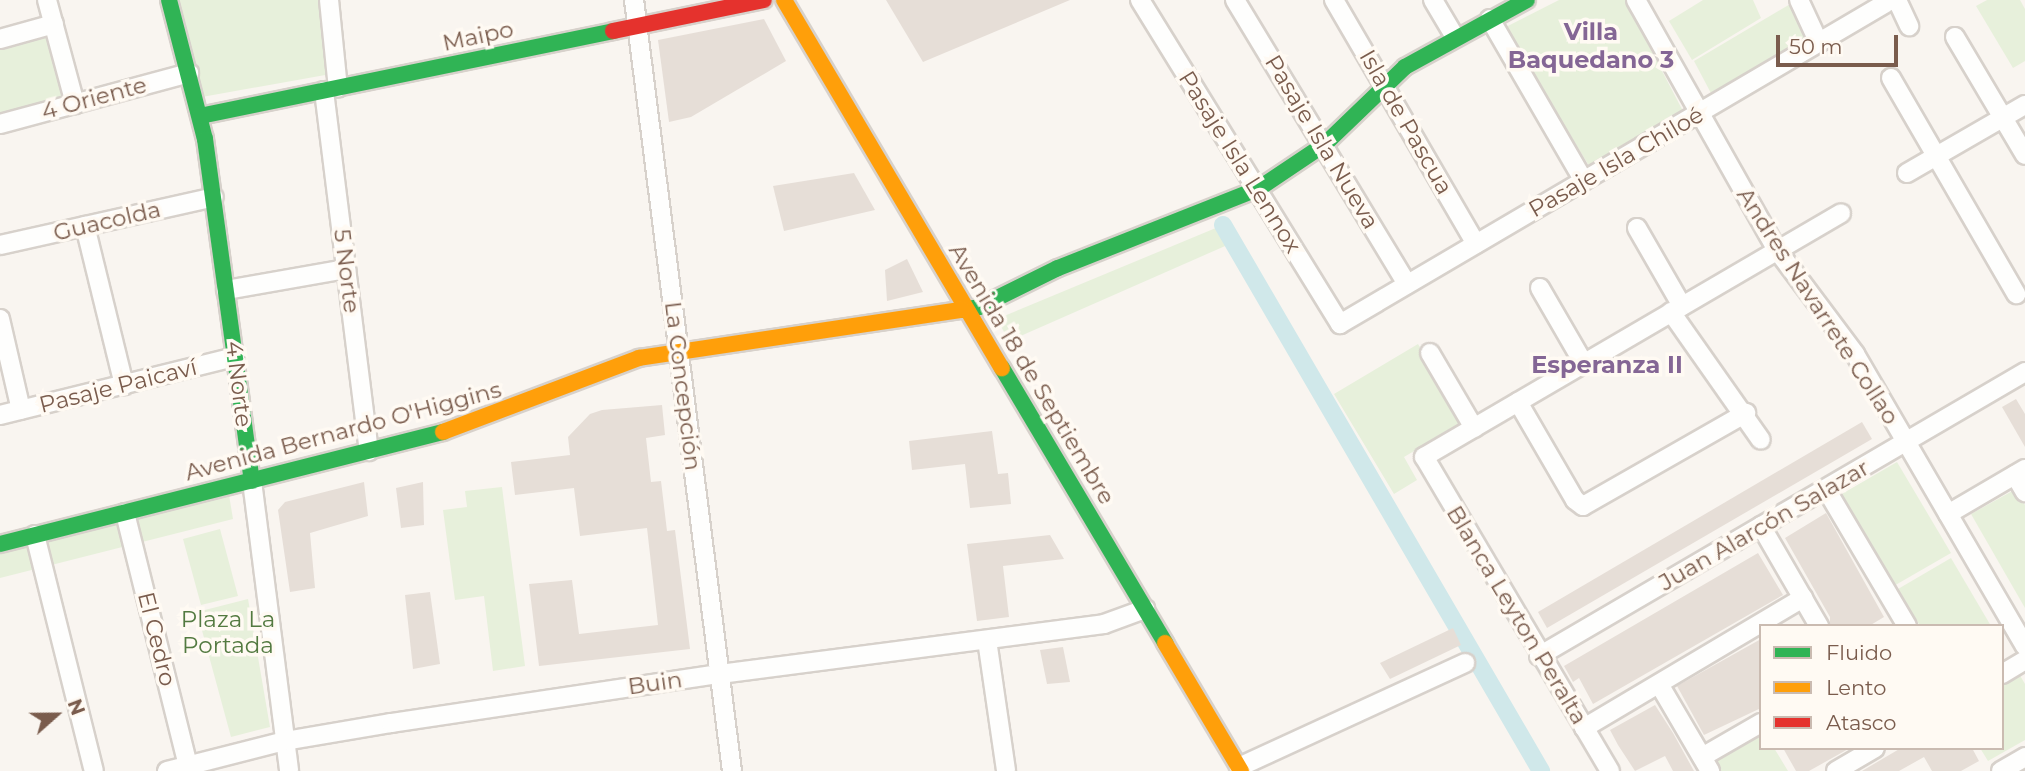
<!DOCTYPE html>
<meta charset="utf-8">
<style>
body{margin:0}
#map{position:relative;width:2025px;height:771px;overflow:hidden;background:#f9f5f0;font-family:Montserrat,sans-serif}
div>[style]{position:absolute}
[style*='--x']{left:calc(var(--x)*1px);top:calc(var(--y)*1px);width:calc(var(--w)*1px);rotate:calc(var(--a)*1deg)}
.green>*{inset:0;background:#e7f0db}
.canal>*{height:18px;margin:-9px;padding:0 9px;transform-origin:9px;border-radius:9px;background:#d0e8ea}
.building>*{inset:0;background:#e6ded7}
.roads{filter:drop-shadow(2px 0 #d7d1cb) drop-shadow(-2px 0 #d7d1cb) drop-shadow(0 2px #d7d1cb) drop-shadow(0 -2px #d7d1cb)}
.street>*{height:18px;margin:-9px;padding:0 9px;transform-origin:9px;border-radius:9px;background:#fefefd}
.fast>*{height:16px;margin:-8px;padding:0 8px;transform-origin:8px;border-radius:8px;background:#30b455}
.slow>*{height:16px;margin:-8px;padding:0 8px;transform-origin:8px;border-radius:8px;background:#ff9f0a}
.jam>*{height:16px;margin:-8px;padding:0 8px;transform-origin:8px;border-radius:8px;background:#e5322d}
span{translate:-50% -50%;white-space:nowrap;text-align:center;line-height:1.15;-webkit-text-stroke:7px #fffaf3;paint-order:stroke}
.street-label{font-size:23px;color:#7a5c4d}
.park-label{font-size:23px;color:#537a41}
.neighbourhood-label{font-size:24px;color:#846695;font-weight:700}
.legend{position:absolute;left:1759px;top:624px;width:245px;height:126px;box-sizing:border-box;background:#fffaf3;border:2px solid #cabbb1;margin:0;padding:9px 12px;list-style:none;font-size:21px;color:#7a5c4d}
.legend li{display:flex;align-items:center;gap:14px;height:35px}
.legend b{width:35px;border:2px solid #cabbb1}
.north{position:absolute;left:21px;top:680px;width:70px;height:70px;-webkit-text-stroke:5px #fffaf3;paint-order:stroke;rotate:69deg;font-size:19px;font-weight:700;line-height:28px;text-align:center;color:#7a5c4d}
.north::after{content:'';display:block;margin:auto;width:24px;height:32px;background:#7a5c4d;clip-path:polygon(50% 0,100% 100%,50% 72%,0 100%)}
.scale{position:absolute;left:1776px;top:35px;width:122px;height:32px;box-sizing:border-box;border:4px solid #7a5c4d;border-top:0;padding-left:9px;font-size:21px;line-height:24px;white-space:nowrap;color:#7a5c4d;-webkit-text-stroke:5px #fffaf3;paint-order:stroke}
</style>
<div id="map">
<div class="green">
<div style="clip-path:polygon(177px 0,334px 0,342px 72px,202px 97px)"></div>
<div style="clip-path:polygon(1559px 0,1625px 0,1685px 115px,1591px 169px,1504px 28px)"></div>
<div style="clip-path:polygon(1703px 0,1753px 0,1761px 18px,1692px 60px,1669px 21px)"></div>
<div style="clip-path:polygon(1987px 0,2020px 0,2025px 9px,2025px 61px,2013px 68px,1976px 6px)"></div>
<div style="clip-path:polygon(1792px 3px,1813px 37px,1713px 97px,1694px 61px)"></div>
<div style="clip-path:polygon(46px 35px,64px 95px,0 115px,0 48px)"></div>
<div style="clip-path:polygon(1223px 225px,1232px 243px,1009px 341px,997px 319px)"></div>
<div style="clip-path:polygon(1418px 344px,1463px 422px,1404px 457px,1417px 480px,1394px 494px,1334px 394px)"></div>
<div style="clip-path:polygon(1897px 462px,1951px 553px,1892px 587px,1840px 495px)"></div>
<div style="clip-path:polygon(502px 487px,525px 666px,493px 671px,484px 596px,455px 600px,443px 510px,467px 507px,465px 491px)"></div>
<div style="clip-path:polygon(2016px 489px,2025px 505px,2025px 608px,1971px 514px)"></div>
<div style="clip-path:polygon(229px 495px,233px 519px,0 578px,0 553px)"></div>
<div style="clip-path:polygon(220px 529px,238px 596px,201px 605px,183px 539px)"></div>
<div style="clip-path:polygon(1951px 558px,1991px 626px,1920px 626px,1898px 589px)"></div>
<div style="clip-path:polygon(248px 599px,270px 727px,231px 737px,197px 612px)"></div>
<div style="clip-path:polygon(2018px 672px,2025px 684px,2025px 740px,1988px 761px,1980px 748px,2002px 748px,2002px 681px)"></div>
<div style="clip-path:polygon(1761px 735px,1761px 748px,1774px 748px,1788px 771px,1719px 771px,1714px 762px)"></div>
</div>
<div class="canal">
<div style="--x:1223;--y:225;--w:632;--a:59.78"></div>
</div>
<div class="building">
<div style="clip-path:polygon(886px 0,1070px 0,923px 62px)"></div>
<div style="clip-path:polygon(764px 19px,786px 61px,691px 117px,669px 122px,658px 40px)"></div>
<div style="clip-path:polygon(854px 173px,875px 210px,784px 231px,773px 186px)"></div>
<div style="clip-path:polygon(907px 259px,923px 292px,887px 301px,885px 270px)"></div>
<div style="clip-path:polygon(2016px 399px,2025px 414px,2025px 447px,2002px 407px)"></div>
<div style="clip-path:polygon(662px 405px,665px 435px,646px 438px,651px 482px,661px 481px,667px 531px,675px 530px,690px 649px,539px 666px,529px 584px,572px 580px,579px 634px,658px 625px,647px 528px,580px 536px,574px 488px,515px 495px,511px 462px,570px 455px,568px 437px,590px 414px,602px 410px)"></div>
<div style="clip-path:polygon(1862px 422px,1872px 439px,1547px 628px,1538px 612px)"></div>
<div style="clip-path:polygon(992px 431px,998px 474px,1008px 473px,1011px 504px,970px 508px,965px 464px,912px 470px,909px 441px)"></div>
<div style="clip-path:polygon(364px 482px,368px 516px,310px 533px,315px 588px,290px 592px,278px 510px,285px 502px)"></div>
<div style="clip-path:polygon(423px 482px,424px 525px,401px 528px,396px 488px)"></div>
<div style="clip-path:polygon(1826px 513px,1884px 617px,1869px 626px,1830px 626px,1830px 617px,1785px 538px)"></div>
<div style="clip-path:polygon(1050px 535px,1064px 559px,1003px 566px,1009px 617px,977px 621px,967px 544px)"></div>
<div style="clip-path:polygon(1758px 553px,1783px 595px,1593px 704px,1579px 678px,1573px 682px,1564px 666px)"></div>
<div style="clip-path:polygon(430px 592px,440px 664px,413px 669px,405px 595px)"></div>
<div style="clip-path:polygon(1453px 628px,1461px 645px,1390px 679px,1380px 663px)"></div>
<div style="clip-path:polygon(1761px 639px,1761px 708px,1704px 735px,1677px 686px)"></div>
<div style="clip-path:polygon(1063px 647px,1070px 682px,1047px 684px,1040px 650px)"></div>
<div style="clip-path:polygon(1655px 705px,1673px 733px,1694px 771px,1673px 771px,1665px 756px,1635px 771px,1618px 745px,1610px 730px)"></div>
<div style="clip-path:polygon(1783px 748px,1850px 748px,1809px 771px,1796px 771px)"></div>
<div style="clip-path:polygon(1901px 748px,1972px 748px,1979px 761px,1961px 771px,1932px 771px,1924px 757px,1899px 771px,1862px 771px)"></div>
</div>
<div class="roads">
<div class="street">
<div style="--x:47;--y:0;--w:108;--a:74.9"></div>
<div style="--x:329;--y:0;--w:88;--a:84.2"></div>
<div style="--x:634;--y:0;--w:777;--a:82.76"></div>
<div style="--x:1140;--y:0;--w:381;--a:58.3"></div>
<div style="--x:1340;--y:324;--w:639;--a:-30.46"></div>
<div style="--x:1235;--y:0;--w:332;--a:58.8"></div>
<div style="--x:1334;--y:0;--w:282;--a:59.8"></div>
<div style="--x:1433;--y:0;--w:43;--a:59.3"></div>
<div style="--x:1636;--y:0;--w:287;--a:60.6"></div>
<div style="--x:1777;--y:250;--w:130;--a:53.1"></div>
<div style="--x:1855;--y:354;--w:338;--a:59.8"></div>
<div style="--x:1799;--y:0;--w:47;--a:65.1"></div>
<div style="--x:1897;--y:0;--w:29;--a:65"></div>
<div style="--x:1490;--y:19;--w:187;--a:59.9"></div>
<div style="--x:1955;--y:37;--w:137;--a:59.3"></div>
<div style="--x:0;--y:39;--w:56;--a:-15.5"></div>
<div style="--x:1891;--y:78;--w:250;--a:59.9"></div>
<div style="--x:324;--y:91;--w:363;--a:82.9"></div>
<div style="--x:0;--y:124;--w:196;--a:-15.1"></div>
<div style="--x:1907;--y:173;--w:136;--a:-30"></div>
<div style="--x:85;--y:226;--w:164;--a:76.2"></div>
<div style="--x:1637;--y:228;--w:90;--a:60"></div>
<div style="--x:0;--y:245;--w:219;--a:-12.6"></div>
<div style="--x:1540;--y:288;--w:88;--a:59.9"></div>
<div style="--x:226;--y:290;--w:122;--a:-9.9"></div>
<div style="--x:1671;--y:312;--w:156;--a:54.9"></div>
<div style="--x:0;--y:319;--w:93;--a:77"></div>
<div style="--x:1430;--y:353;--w:87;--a:59.6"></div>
<div style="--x:1518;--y:402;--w:113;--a:59.8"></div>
<div style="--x:1575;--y:500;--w:10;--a:37"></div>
<div style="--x:1583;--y:506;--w:188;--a:-29.7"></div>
<div style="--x:0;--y:415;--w:242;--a:-13.9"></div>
<div style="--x:2015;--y:475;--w:20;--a:60"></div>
<div style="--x:252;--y:481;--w:292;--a:82.7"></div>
<div style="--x:1826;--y:489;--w:159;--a:59.4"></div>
<div style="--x:125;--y:513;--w:261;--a:76"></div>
<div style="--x:1948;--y:514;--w:89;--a:-30.3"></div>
<div style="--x:1761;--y:526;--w:116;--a:59.9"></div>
<div style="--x:35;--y:535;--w:243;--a:76"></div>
<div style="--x:987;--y:640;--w:132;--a:81.7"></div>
<div style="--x:1539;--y:656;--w:563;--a:-30.3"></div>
<div style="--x:2002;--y:674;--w:27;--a:-31"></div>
<div style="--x:1659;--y:684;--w:101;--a:59.6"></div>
<div style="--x:1584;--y:728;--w:255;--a:-30.7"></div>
<div style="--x:1702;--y:757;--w:68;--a:-30"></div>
<div style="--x:1239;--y:767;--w:249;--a:-24.7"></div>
<div style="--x:167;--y:771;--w:122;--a:-14.3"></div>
<div style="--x:285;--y:741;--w:108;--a:-9.6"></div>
<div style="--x:391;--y:723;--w:333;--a:-8.5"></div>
<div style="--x:720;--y:674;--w:387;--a:-7.4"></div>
<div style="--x:1104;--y:624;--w:44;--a:-20.1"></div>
<div style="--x:1610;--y:771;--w:365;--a:-120.6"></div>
<div style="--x:1424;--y:457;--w:483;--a:-30.3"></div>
<div style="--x:1836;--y:771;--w:45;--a:-30.5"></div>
<div style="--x:2001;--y:771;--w:28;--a:-30"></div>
</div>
<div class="fast">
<div style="--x:169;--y:0;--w:144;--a:75.5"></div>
<div style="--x:205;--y:139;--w:345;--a:82.2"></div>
<div style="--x:200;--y:116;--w:422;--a:-11.6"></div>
<div style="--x:962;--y:310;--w:17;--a:-10"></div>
<div style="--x:979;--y:307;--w:88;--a:-26.3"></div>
<div style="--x:1058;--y:268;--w:215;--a:-21.6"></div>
<div style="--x:1258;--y:189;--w:81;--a:-33.9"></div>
<div style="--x:1325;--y:144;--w:111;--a:-43.9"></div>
<div style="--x:1405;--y:67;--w:139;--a:-28.8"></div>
<div style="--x:1002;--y:368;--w:320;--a:59.3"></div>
<div style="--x:0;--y:544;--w:457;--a:-14.2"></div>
</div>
<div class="slow">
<div style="--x:784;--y:0;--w:428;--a:59.4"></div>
<div style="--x:443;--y:432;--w:210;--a:-20.7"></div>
<div style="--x:639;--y:358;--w:327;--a:-8.5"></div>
<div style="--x:1165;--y:643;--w:149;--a:59.3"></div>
</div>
<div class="jam">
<div style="--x:613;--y:31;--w:154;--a:-11.6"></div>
</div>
</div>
<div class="street-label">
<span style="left:478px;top:36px;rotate:-12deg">Maipo</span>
<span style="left:94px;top:98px;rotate:-15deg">4 Oriente</span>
<span style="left:1406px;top:122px;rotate:60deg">Isla de Pascua</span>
<span style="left:1322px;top:142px;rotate:59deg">Pasaje Isla Nueva</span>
<span style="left:1240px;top:162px;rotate:58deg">Pasaje Isla Lennox</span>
<span style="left:1616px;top:162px;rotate:-30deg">Pasaje Isla Chiloé</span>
<span style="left:107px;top:221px;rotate:-13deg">Guacolda</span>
<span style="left:347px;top:271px;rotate:83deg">5 Norte</span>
<span style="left:1818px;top:306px;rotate:57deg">Andres Navarrete Collao</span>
<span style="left:1032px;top:374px;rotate:59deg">Avenida 18 de Septiembre</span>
<span style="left:239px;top:384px;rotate:83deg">4 Norte</span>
<span style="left:118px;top:386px;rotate:-14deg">Pasaje Paicaví</span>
<span style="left:683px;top:386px;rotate:83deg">La Concepción</span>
<span style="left:343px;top:431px;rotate:-15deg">Avenida Bernardo O'Higgins</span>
<span style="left:1764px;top:525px;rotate:-30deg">Juan Alarcón Salazar</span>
<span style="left:1517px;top:615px;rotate:59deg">Blanca Leyton Peralta</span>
<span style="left:157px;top:639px;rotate:76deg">El Cedro</span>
<span style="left:655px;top:683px;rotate:-8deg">Buin</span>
</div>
<div class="park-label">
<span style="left:228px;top:632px">Plaza La<br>Portada</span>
</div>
<div class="neighbourhood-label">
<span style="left:1591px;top:46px">Villa<br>Baquedano 3</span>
<span style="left:1607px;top:365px">Esperanza II</span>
</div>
<ul class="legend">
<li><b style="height:9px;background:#30b455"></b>Fluido</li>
<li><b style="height:9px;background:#ff9f0a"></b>Lento</li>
<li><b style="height:9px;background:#e5322d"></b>Atasco</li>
</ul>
<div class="north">N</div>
<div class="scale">50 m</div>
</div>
